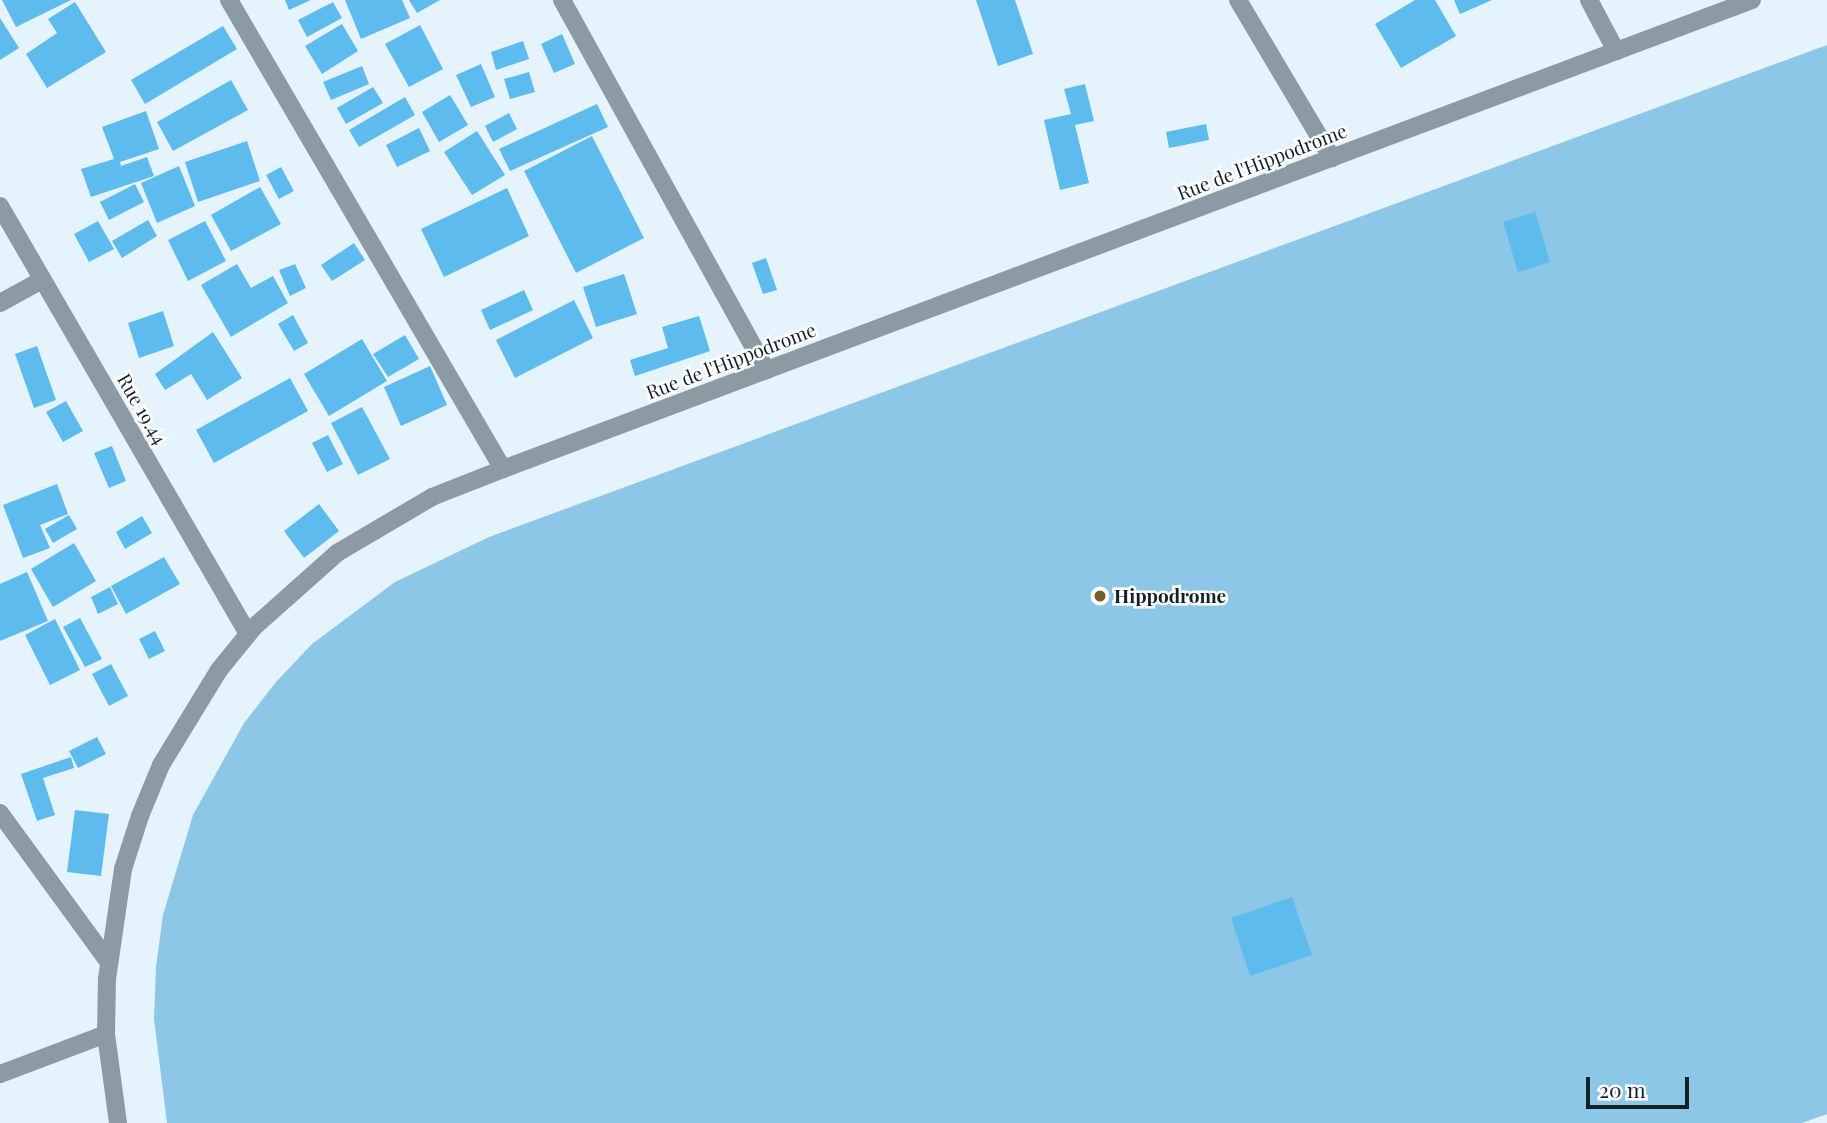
<!DOCTYPE html>
<style>
body{margin:0}
#map{position:relative;width:1827px;height:1123px;overflow:hidden;background:#e5f3fc;font-family:"Playfair Display",serif}
div>[style]{position:absolute}
[style*='--x']{left:calc(var(--x)*1px);top:calc(var(--y)*1px);width:calc(var(--w)*1px);rotate:calc(var(--a)*1deg)}
.green>*{inset:0;background:#8cc7e8}
.building>*{inset:0;background:#5dbced}
.minor>*{height:18px;margin:-9px;padding:0 9px;transform-origin:9px;border-radius:9px;background:#8b9aa3}
.dots>*{width:19px;height:19px;translate:-50% -50%;box-sizing:border-box;border:4px solid #fff;border-radius:50%}
span{translate:-50% -50%;white-space:nowrap;text-align:center;line-height:1.15;-webkit-text-stroke:5px #fff;paint-order:stroke}
.street-label{font-size:19px;color:#132129}
.poi-label{font-size:19px;color:#132129;font-weight:700}
.left{translate:0 -50%;text-align:left}
.scale{position:absolute;left:1586px;top:1077px;width:103px;height:32px;box-sizing:border-box;border:4px solid #132129;border-top:0;padding-left:9px;font-size:21px;line-height:24px;white-space:nowrap;color:#132129;-webkit-text-stroke:5px #fff;paint-order:stroke}
</style>
<div id="map">
<div class="green">
<div style="clip-path:polygon(1827px 45px,1827px 1114px,1802px 1123px,167px 1123px,154px 1019px,156px 967px,163px 915px,193px 815px,244px 723px,276px 682px,312px 644px,395px 582px,489px 537px)"></div>
</div>
<div class="building">
<div style="clip-path:polygon(2px 0,71px 0,16px 27px)"></div>
<div style="clip-path:polygon(285px 0,311px 0,289px 10px)"></div>
<div style="clip-path:polygon(345px 0,402px 0,410px 18px,361px 39px)"></div>
<div style="clip-path:polygon(409px 0,440px 0,417px 13px)"></div>
<div style="clip-path:polygon(976px 0,1015px 0,1033px 54px,998px 66px)"></div>
<div style="clip-path:polygon(1415px 0,1435px 0,1456px 36px,1401px 68px,1375px 24px)"></div>
<div style="clip-path:polygon(1454px 0,1492px 0,1460px 14px)"></div>
<div style="clip-path:polygon(75px 2px,106px 52px,47px 88px,26px 54px,57px 33px,48px 19px)"></div>
<div style="clip-path:polygon(333px 2px,342px 18px,307px 37px,298px 20px)"></div>
<div style="clip-path:polygon(0 18px,19px 48px,0 60px)"></div>
<div style="clip-path:polygon(342px 24px,358px 51px,322px 74px,305px 46px)"></div>
<div style="clip-path:polygon(420px 25px,443px 69px,409px 87px,385px 44px)"></div>
<div style="clip-path:polygon(223px 26px,237px 49px,145px 104px,131px 80px)"></div>
<div style="clip-path:polygon(562px 34px,575px 64px,554px 73px,541px 44px)"></div>
<div style="clip-path:polygon(523px 41px,529px 59px,496px 70px,491px 52px)"></div>
<div style="clip-path:polygon(481px 64px,495px 97px,471px 107px,456px 75px)"></div>
<div style="clip-path:polygon(362px 66px,369px 84px,331px 100px,323px 82px)"></div>
<div style="clip-path:polygon(529px 72px,535px 92px,510px 99px,504px 79px)"></div>
<div style="clip-path:polygon(231px 80px,248px 110px,173px 151px,157px 122px)"></div>
<div style="clip-path:polygon(1085px 84px,1094px 121px,1075px 125px,1089px 183px,1060px 190px,1044px 120px,1071px 114px,1064px 89px)"></div>
<div style="clip-path:polygon(373px 87px,383px 103px,346px 124px,337px 108px)"></div>
<div style="clip-path:polygon(450px 95px,468px 125px,439px 142px,422px 112px)"></div>
<div style="clip-path:polygon(405px 97px,415px 115px,359px 147px,349px 130px)"></div>
<div style="clip-path:polygon(597px 104px,608px 127px,510px 171px,499px 149px)"></div>
<div style="clip-path:polygon(146px 111px,159px 149px,120px 162px,121px 166px,147px 157px,154px 176px,91px 197px,81px 169px,114px 159px,102px 127px)"></div>
<div style="clip-path:polygon(509px 113px,517px 129px,493px 142px,485px 126px)"></div>
<div style="clip-path:polygon(1206px 124px,1209px 140px,1169px 148px,1166px 132px)"></div>
<div style="clip-path:polygon(419px 128px,430px 151px,397px 167px,386px 145px)"></div>
<div style="clip-path:polygon(477px 131px,505px 175px,472px 195px,444px 152px)"></div>
<div style="clip-path:polygon(592px 136px,644px 238px,576px 273px,524px 171px)"></div>
<div style="clip-path:polygon(247px 141px,260px 181px,198px 202px,185px 162px)"></div>
<div style="clip-path:polygon(179px 166px,195px 206px,157px 223px,141px 183px)"></div>
<div style="clip-path:polygon(281px 167px,294px 191px,279px 199px,266px 175px)"></div>
<div style="clip-path:polygon(135px 184px,144px 202px,109px 220px,100px 202px)"></div>
<div style="clip-path:polygon(260px 187px,281px 224px,231px 251px,211px 215px)"></div>
<div style="clip-path:polygon(507px 188px,529px 236px,444px 277px,421px 229px)"></div>
<div style="clip-path:polygon(1535px 212px,1550px 262px,1518px 272px,1503px 222px)"></div>
<div style="clip-path:polygon(148px 220px,157px 236px,122px 258px,112px 241px)"></div>
<div style="clip-path:polygon(98px 221px,114px 249px,89px 262px,74px 234px)"></div>
<div style="clip-path:polygon(205px 221px,226px 261px,188px 281px,168px 240px)"></div>
<div style="clip-path:polygon(354px 243px,365px 260px,332px 281px,321px 265px)"></div>
<div style="clip-path:polygon(766px 258px,777px 290px,763px 294px,752px 263px)"></div>
<div style="clip-path:polygon(237px 264px,251px 288px,273px 276px,288px 303px,231px 337px,201px 285px)"></div>
<div style="clip-path:polygon(295px 264px,306px 288px,290px 296px,279px 270px)"></div>
<div style="clip-path:polygon(624px 274px,637px 314px,596px 327px,583px 287px)"></div>
<div style="clip-path:polygon(524px 290px,533px 310px,490px 330px,481px 310px)"></div>
<div style="clip-path:polygon(574px 300px,593px 338px,515px 378px,496px 340px)"></div>
<div style="clip-path:polygon(163px 311px,174px 346px,139px 358px,128px 323px)"></div>
<div style="clip-path:polygon(293px 315px,308px 343px,294px 351px,278px 324px)"></div>
<div style="clip-path:polygon(699px 316px,710px 351px,635px 376px,630px 360px,668px 348px,662px 327px)"></div>
<div style="clip-path:polygon(213px 332px,242px 378px,207px 400px,191px 374px,165px 390px,155px 374px)"></div>
<div style="clip-path:polygon(405px 335px,419px 359px,388px 377px,373px 354px)"></div>
<div style="clip-path:polygon(362px 339px,387px 381px,329px 416px,304px 374px)"></div>
<div style="clip-path:polygon(37px 346px,56px 400px,34px 408px,15px 354px)"></div>
<div style="clip-path:polygon(430px 366px,447px 405px,401px 426px,384px 387px)"></div>
<div style="clip-path:polygon(290px 378px,308px 411px,214px 463px,196px 430px)"></div>
<div style="clip-path:polygon(66px 401px,83px 431px,63px 442px,46px 412px)"></div>
<div style="clip-path:polygon(362px 407px,390px 459px,358px 475px,331px 423px)"></div>
<div style="clip-path:polygon(328px 435px,343px 464px,327px 472px,312px 443px)"></div>
<div style="clip-path:polygon(112px 446px,126px 481px,109px 488px,94px 453px)"></div>
<div style="clip-path:polygon(57px 484px,68px 514px,40px 525px,50px 548px,23px 558px,3px 505px)"></div>
<div style="clip-path:polygon(319px 504px,339px 531px,304px 558px,284px 531px)"></div>
<div style="clip-path:polygon(69px 515px,77px 529px,53px 543px,45px 529px)"></div>
<div style="clip-path:polygon(142px 516px,152px 533px,125px 549px,116px 532px)"></div>
<div style="clip-path:polygon(74px 543px,96px 581px,53px 607px,31px 569px)"></div>
<div style="clip-path:polygon(164px 557px,180px 584px,126px 614px,111px 586px)"></div>
<div style="clip-path:polygon(27px 572px,48px 621px,0 641px,0 584px)"></div>
<div style="clip-path:polygon(110px 587px,118px 604px,98px 614px,91px 597px)"></div>
<div style="clip-path:polygon(80px 618px,102px 659px,85px 667px,63px 627px)"></div>
<div style="clip-path:polygon(55px 619px,80px 670px,50px 685px,25px 635px)"></div>
<div style="clip-path:polygon(155px 631px,165px 651px,149px 659px,139px 639px)"></div>
<div style="clip-path:polygon(111px 664px,128px 696px,109px 706px,92px 674px)"></div>
<div style="clip-path:polygon(97px 737px,106px 754px,78px 768px,69px 751px)"></div>
<div style="clip-path:polygon(71px 757px,74px 768px,43px 778px,55px 815px,37px 821px,21px 774px)"></div>
<div style="clip-path:polygon(75px 810px,109px 814px,101px 876px,67px 872px)"></div>
<div style="clip-path:polygon(1292px 897px,1312px 955px,1250px 976px,1231px 918px)"></div>
</div>
<div class="minor">
<div style="--x:229;--y:0;--w:543;--a:59.71"></div>
<div style="--x:562;--y:0;--w:423;--a:61.1"></div>
<div style="--x:1238;--y:0;--w:184;--a:59.3"></div>
<div style="--x:1589;--y:0;--w:58;--a:62.1"></div>
<div style="--x:0;--y:206;--w:494;--a:59.9"></div>
<div style="--x:0;--y:303;--w:48;--a:-28.7"></div>
<div style="--x:0;--y:813;--w:183;--a:53.9"></div>
<div style="--x:0;--y:1074;--w:113;--a:-20.7"></div>
<div style="--x:118;--y:1123;--w:90;--a:-97.7"></div>
<div style="--x:106;--y:1034;--w:55;--a:-89"></div>
<div style="--x:107;--y:979;--w:111;--a:-81.7"></div>
<div style="--x:123;--y:869;--w:56;--a:-72.2"></div>
<div style="--x:140;--y:816;--w:55;--a:-67.6"></div>
<div style="--x:161;--y:765;--w:111;--a:-58.6"></div>
<div style="--x:219;--y:670;--w:55;--a:-50.9"></div>
<div style="--x:254;--y:627;--w:111;--a:-41.7"></div>
<div style="--x:337;--y:553;--w:110;--a:-30.5"></div>
<div style="--x:432;--y:497;--w:76;--a:-21.5"></div>
<div style="--x:503;--y:469;--w:1334;--a:-20.58"></div>
</div>
<div class="dots">
<div style="left:1100px;top:596px;background:#745d2d"></div>
</div>
<div class="street-label">
<span style="left:1262px;top:162px;rotate:-21deg">Rue de l'Hippodrome</span>
<span style="left:731px;top:361px;rotate:-21deg">Rue de l'Hippodrome</span>
<span style="left:142px;top:409px;rotate:60deg">Rue 19.44</span>
</div>
<div class="poi-label">
<span class="left" style="left:1114px;top:596px">Hippodrome</span>
</div>
<div class="scale">20 m</div>
</div>
